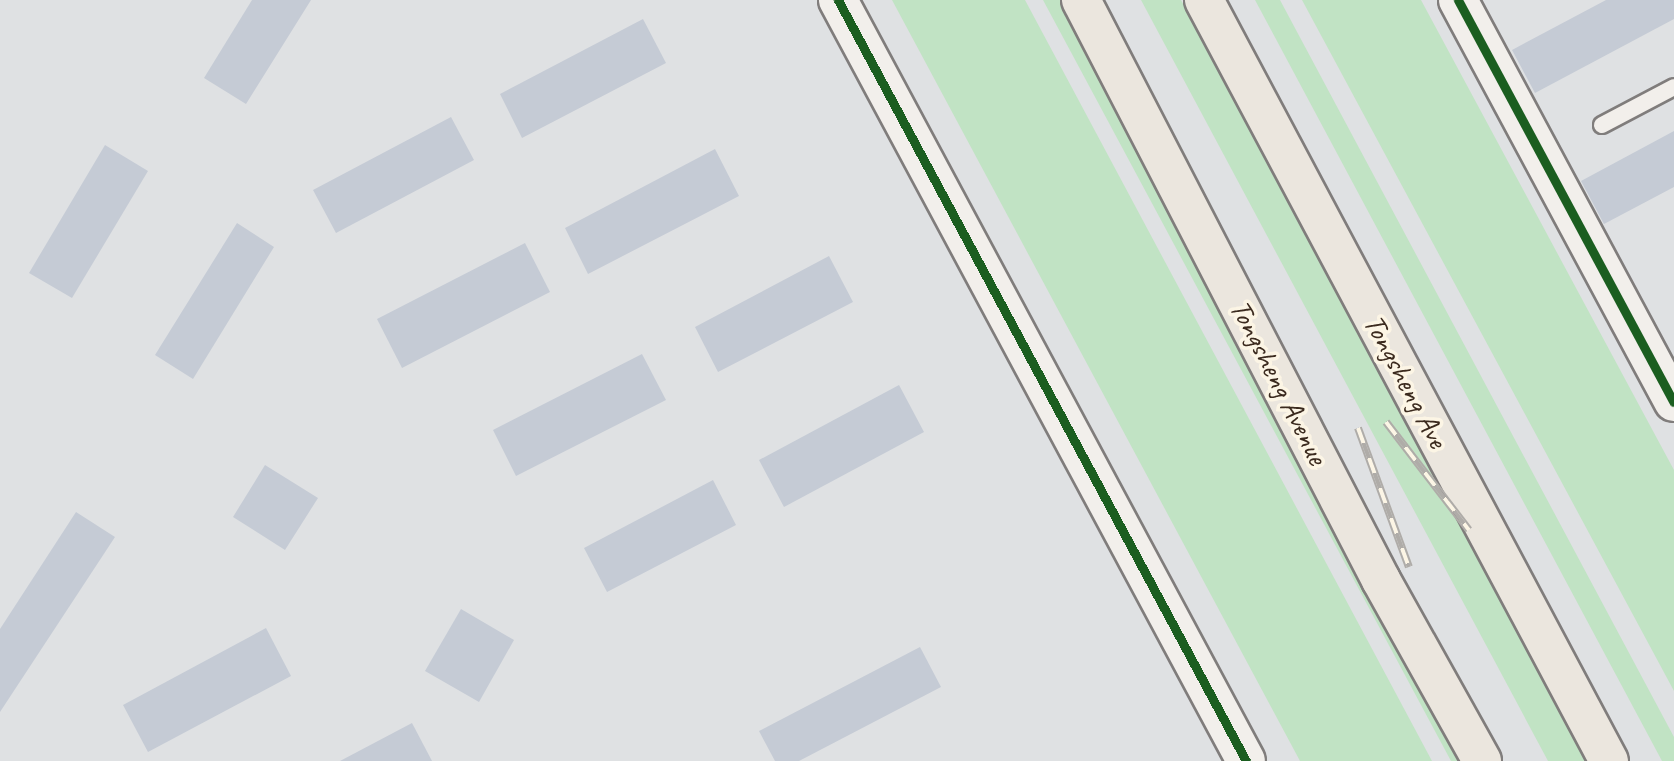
<!DOCTYPE html>
<style>
body{margin:0}
#map{position:relative;width:1674px;height:761px;overflow:hidden;background:#dfe1e3;font-family:Caveat,sans-serif}
div>[style]{position:absolute}
[style*='--x']{left:calc(var(--x)*1px);top:calc(var(--y)*1px);width:calc(var(--w)*1px);rotate:calc(var(--a)*1deg)}
.green>*{inset:0;background:#c1e3c4}
.building>*{inset:0;background:#c5cbd5}
.roads{filter:drop-shadow(2px 0 #807d7c) drop-shadow(-2px 0 #807d7c) drop-shadow(0 2px #807d7c) drop-shadow(0 -2px #807d7c)}
.lane>*{height:16px;margin:-8px;padding:0 8px;transform-origin:8px;border-radius:8px;background:#f2efeb}
.secondary>*{height:38px;margin:-19px;padding:0 19px;transform-origin:19px;border-radius:19px;background:#f2efeb}
.primary>*{height:38px;margin:-19px;padding:0 19px;transform-origin:19px;border-radius:19px;background:#ebe6de}
.rail>*{height:8px;margin-top:-4px;transform-origin:0;background:repeating-linear-gradient(90deg,#fcf5e5 0 16px,#afaca8 0 32px);box-sizing:border-box;border-block:2px solid #afaca8}
.cycleway>*{height:9px;margin:-4.5px;padding:0 4.5px;transform-origin:4.5px;border-radius:4.5px;background:#1b5e20}
span{translate:-50% -50%;white-space:nowrap;text-align:center;line-height:1.15;-webkit-text-stroke:7px #fcf5e5;paint-order:stroke}
.street-label{font-size:30px;color:#3b2a1e}
</style>
<div id="map">
<div class="green">
<div style="clip-path:polygon(892px 0,1025px 0,1432px 761px,1300px 761px)"></div>
<div style="clip-path:polygon(1043px 0,1069px 0,1477px 761px,1451px 761px)"></div>
<div style="clip-path:polygon(1141px 0,1181px 0,1589px 761px,1548px 761px)"></div>
<div style="clip-path:polygon(1255px 0,1280px 0,1674px 737px,1674px 761px,1662px 761px)"></div>
<div style="clip-path:polygon(1302px 0,1421px 0,1674px 470px,1674px 691px)"></div>
</div>
<div class="building">
<div style="clip-path:polygon(252px 0,311px 0,246px 104px,204px 78px)"></div>
<div style="clip-path:polygon(1606px 0,1674px 0,1674px 19px,1535px 93px,1512px 50px)"></div>
<div style="clip-path:polygon(643px 19px,666px 63px,522px 138px,500px 94px)"></div>
<div style="clip-path:polygon(451px 117px,474px 160px,336px 233px,313px 190px)"></div>
<div style="clip-path:polygon(1674px 131px,1674px 187px,1604px 224px,1581px 181px)"></div>
<div style="clip-path:polygon(105px 145px,148px 171px,72px 298px,29px 273px)"></div>
<div style="clip-path:polygon(715px 149px,739px 196px,588px 274px,565px 228px)"></div>
<div style="clip-path:polygon(237px 223px,274px 247px,193px 379px,155px 355px)"></div>
<div style="clip-path:polygon(525px 243px,550px 292px,402px 368px,377px 319px)"></div>
<div style="clip-path:polygon(829px 256px,853px 302px,718px 372px,695px 327px)"></div>
<div style="clip-path:polygon(642px 354px,666px 400px,516px 476px,493px 430px)"></div>
<div style="clip-path:polygon(899px 385px,924px 432px,784px 507px,759px 460px)"></div>
<div style="clip-path:polygon(265px 465px,318px 498px,285px 550px,233px 517px)"></div>
<div style="clip-path:polygon(713px 480px,736px 525px,607px 592px,584px 548px)"></div>
<div style="clip-path:polygon(76px 512px,115px 537px,0 712px,0 629px)"></div>
<div style="clip-path:polygon(461px 609px,514px 640px,479px 702px,425px 671px)"></div>
<div style="clip-path:polygon(266px 628px,291px 676px,148px 752px,123px 705px)"></div>
<div style="clip-path:polygon(920px 647px,941px 687px,799px 761px,775px 761px,759px 731px)"></div>
<div style="clip-path:polygon(412px 723px,432px 761px,340px 761px)"></div>
</div>
<div class="roads">
<div class="lane">
<div style="--x:1602;--y:125;--w:81;--a:-27.8"></div>
</div>
<div class="secondary">
<div style="--x:838;--y:0;--w:863;--a:61.8"></div>
<div style="--x:1458;--y:0;--w:456;--a:61.8"></div>
</div>
<div class="primary">
<div style="--x:1081;--y:0;--w:653;--a:62.65"></div>
<div style="--x:1381;--y:580;--w:207;--a:60.8"></div>
<div style="--x:1204;--y:0;--w:862;--a:61.98"></div>
</div>
</div>
<div class="rail">
<div style="--x:1386;--y:422;--w:136;--a:52.5"></div>
<div style="--x:1358;--y:428;--w:148;--a:69.9"></div>
</div>
<div class="cycleway">
<div style="--x:838;--y:0;--w:863;--a:61.8"></div>
<div style="--x:1458;--y:0;--w:456;--a:61.8"></div>
</div>
<div class="street-label">
<span style="left:1406px;top:381px;rotate:62deg">Tongsheng Ave</span>
<span style="left:1279px;top:382px;rotate:63deg">Tongsheng Avenue</span>
</div>
</div>
